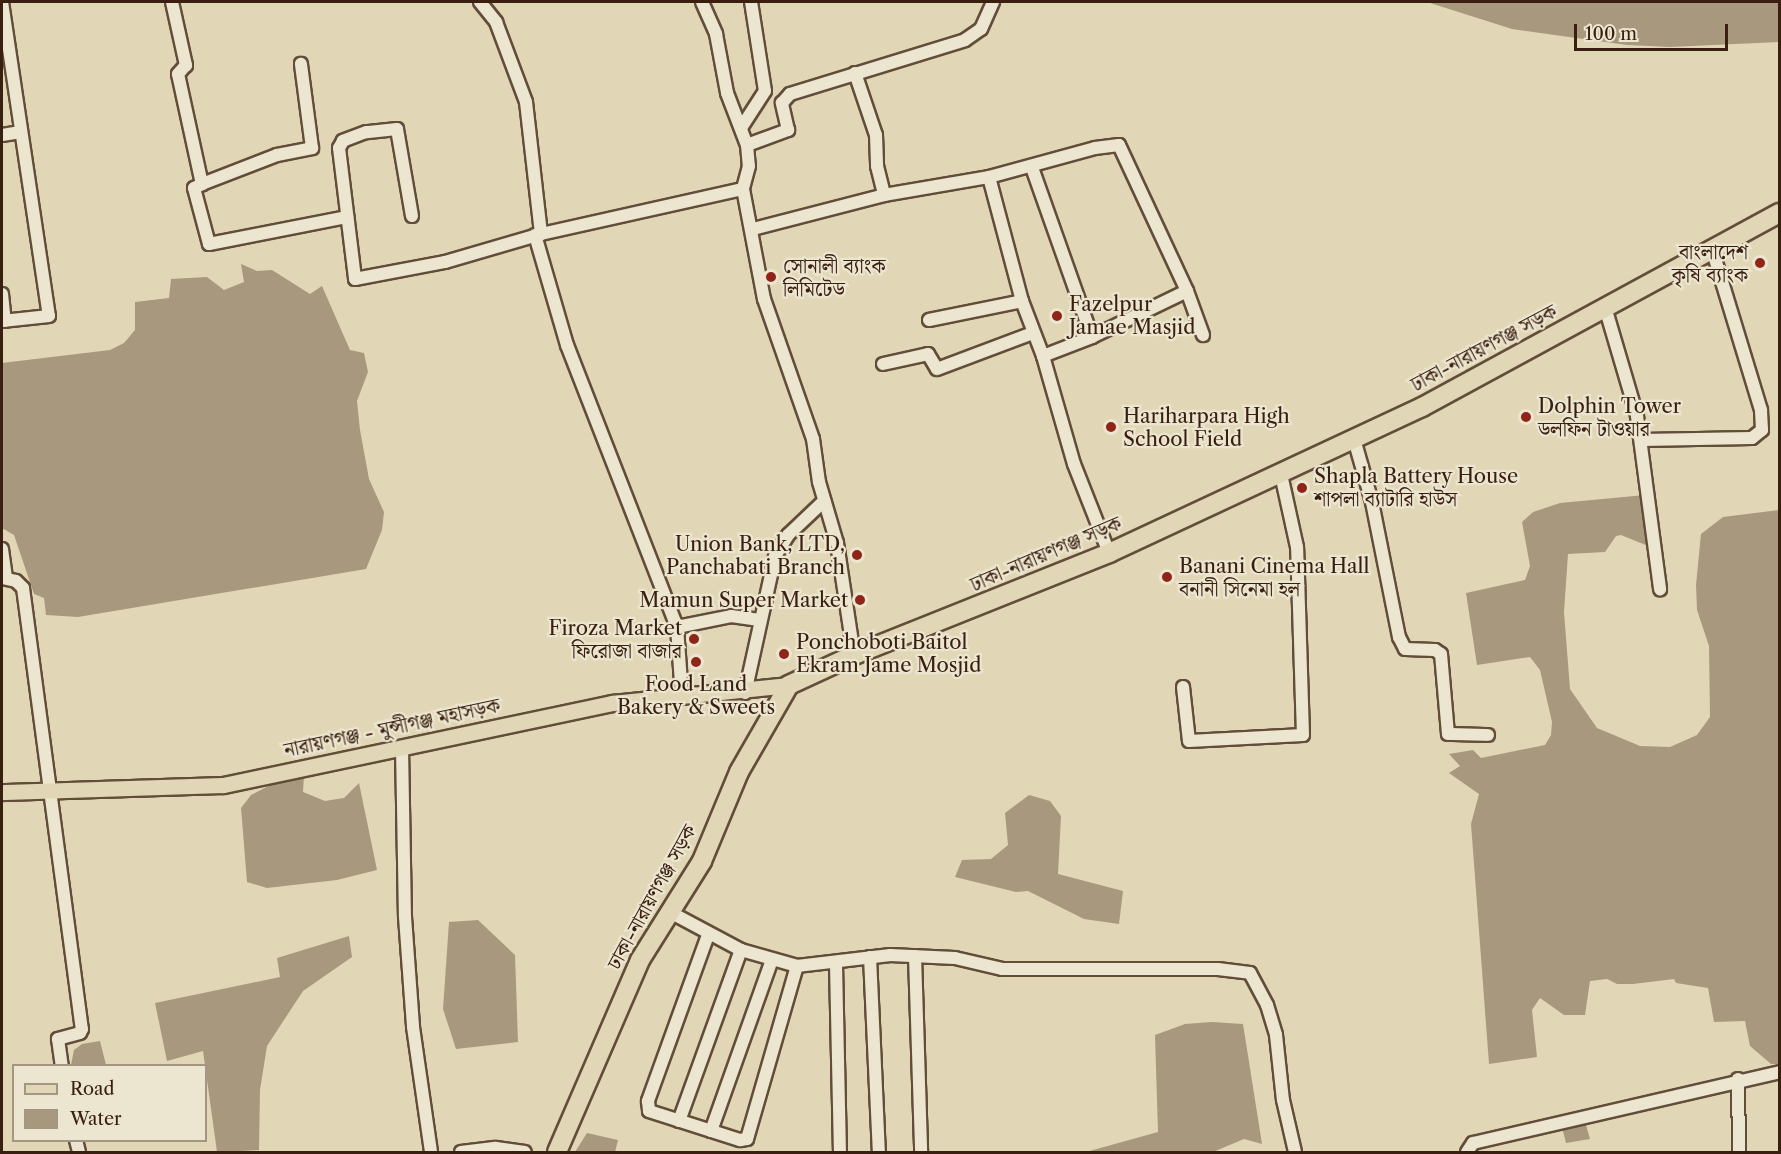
<!DOCTYPE html>
<meta charset="utf-8">
<style>
body{margin:0}
#map{position:relative;width:1781px;height:1154px;overflow:hidden;background:#e1d7b6;font-family:"Libre Caslon Text","Noto Serif Bengali",serif}
div>[style]{position:absolute}
[style*='--x']{left:calc(var(--x)*1px);top:calc(var(--y)*1px);width:calc(var(--w)*1px);rotate:calc(var(--a)*1deg)}
.water>*{inset:0;background:#a8987d}
.roads{filter:drop-shadow(2px 0 #624d39) drop-shadow(-2px 0 #624d39) drop-shadow(0 2px #624d39) drop-shadow(0 -2px #624d39)}
.minor>*{height:12px;margin:-6px;padding:0 6px;transform-origin:6px;border-radius:6px;background:#ece5d0}
.major>*{height:15px;margin:-7.5px;padding:0 7.5px;transform-origin:7.5px;border-radius:7.5px;background:#e1d7b6}
.highway>*{height:18px;margin:-9px;padding:0 9px;transform-origin:9px;border-radius:9px;background:#e1d7b6}
.dots>*{width:16px;height:16px;translate:-50% -50%;box-sizing:border-box;border:3px solid #ece5d0;border-radius:50%}
span{translate:-50% -50%;white-space:nowrap;text-align:center;line-height:1.15;-webkit-text-stroke:4.5px #ece5d0;paint-order:stroke}
.poi-label{font-size:20px;color:#381f0f}
.right{translate:-100% -50%;text-align:right}
.left{translate:0 -50%;text-align:left}
.street-label{font-size:20px;color:#381f0f}
.frame{position:absolute;inset:0;border:3px solid #381f0f;pointer-events:none}
.legend{position:absolute;left:12px;top:1064px;width:195px;height:78px;box-sizing:border-box;background:#ece5d0;border:2px solid #a49683;margin:0;padding:8px 10px;list-style:none;font-size:18px;color:#381f0f}
.legend li{display:flex;align-items:center;gap:12px;height:30px}
.legend b{width:30px;border:2px solid #a49683}
.scale{position:absolute;left:1574px;top:24px;width:154px;height:27px;box-sizing:border-box;border:3px solid #381f0f;border-top:0;padding-left:8px;font-size:18px;line-height:21px;white-space:nowrap;color:#381f0f;-webkit-text-stroke:4px #ece5d0;paint-order:stroke}
</style>
<div id="map">
<div class="water">
<div style="clip-path:polygon(1427px 2px,1779px 2px,1779px 42px,1670px 47px,1627px 45px,1512px 29px)"></div>
<div style="clip-path:polygon(241px 264px,257px 271px,272px 270px,310px 294px,322px 286px,350px 350px,364px 353px,368px 372px,357px 401px,360px 430px,369px 479px,384px 512px,382px 530px,366px 569px,78px 617px,46px 615px,44px 598px,34px 594px,14px 535px,2px 528px,2px 363px,110px 350px,124px 343px,135px 330px,135px 302px,169px 298px,171px 279px,207px 277px,224px 290px,244px 282px)"></div>
<div style="clip-path:polygon(1645px 495px,1653px 543px,1648px 546px,1621px 535px,1616px 536px,1605px 552px,1568px 554px,1564px 612px,1570px 689px,1597px 728px,1640px 746px,1670px 747px,1697px 735px,1710px 717px,1709px 646px,1697px 610px,1696px 585px,1701px 534px,1723px 517px,1779px 510px,1779px 1064px,1771px 1064px,1750px 1046px,1745px 1021px,1714px 1022px,1708px 988px,1676px 983px,1674px 979px,1633px 984px,1617px 984px,1607px 979px,1590px 981px,1585px 1015px,1564px 1015px,1540px 998px,1532px 1010px,1537px 1057px,1489px 1064px,1471px 824px,1479px 794px,1449px 773px,1460px 766px,1449px 754px,1473px 750px,1481px 758px,1545px 745px,1551px 735px,1552px 722px,1540px 670px,1530px 657px,1477px 665px,1466px 593px,1525px 580px,1530px 566px,1522px 522px,1533px 512px,1560px 503px)"></div>
<div style="clip-path:polygon(290px 775px,304px 776px,303px 792px,325px 801px,344px 798px,359px 783px,377px 870px,337px 880px,267px 888px,247px 882px,241px 808px,251px 795px)"></div>
<div style="clip-path:polygon(1029px 795px,1050px 801px,1061px 816px,1058px 874px,1123px 891px,1119px 924px,1084px 919px,1028px 891px,1016px 892px,955px 877px,962px 860px,991px 859px,1008px 845px,1005px 813px)"></div>
<div style="clip-path:polygon(478px 920px,515px 955px,518px 1042px,456px 1049px,443px 1009px,449px 922px)"></div>
<div style="clip-path:polygon(349px 936px,352px 957px,303px 991px,267px 1046px,260px 1090px,259px 1150px,217px 1152px,203px 1051px,167px 1061px,155px 1003px,280px 977px,277px 958px)"></div>
<div style="clip-path:polygon(1212px 1022px,1243px 1024px,1262px 1144px,1244px 1139px,1213px 1152px,1086px 1152px,1158px 1132px,1155px 1035px,1185px 1024px)"></div>
<div style="clip-path:polygon(100px 1041px,106px 1065px,71px 1065px,74px 1050px,82px 1044px)"></div>
<div style="clip-path:polygon(1584px 1118px,1590px 1139px,1566px 1143px,1561px 1123px)"></div>
<div style="clip-path:polygon(587px 1133px,618px 1140px,615px 1152px,575px 1152px)"></div>
</div>
<div class="roads">
<div class="minor">
<div style="--x:2;--y:2;--w:317;--a:81.5"></div>
<div style="--x:49;--y:316;--w:47;--a:173.9"></div>
<div style="--x:172;--y:2;--w:65;--a:77.5"></div>
<div style="--x:186;--y:65;--w:12;--a:132"></div>
<div style="--x:178;--y:74;--w:113;--a:77.7"></div>
<div style="--x:202;--y:184;--w:9;--a:153"></div>
<div style="--x:194;--y:188;--w:58;--a:75"></div>
<div style="--x:209;--y:244;--w:141;--a:-11.1"></div>
<div style="--x:480;--y:2;--w:26;--a:51"></div>
<div style="--x:496;--y:22;--w:85;--a:69.4"></div>
<div style="--x:526;--y:102;--w:133;--a:83.5"></div>
<div style="--x:702;--y:2;--w:35;--a:66"></div>
<div style="--x:716;--y:34;--w:60;--a:79.4"></div>
<div style="--x:727;--y:93;--w:56;--a:69"></div>
<div style="--x:747;--y:145;--w:21;--a:85"></div>
<div style="--x:749;--y:166;--w:24;--a:105"></div>
<div style="--x:743;--y:189;--w:112;--a:79.2"></div>
<div style="--x:764;--y:299;--w:148;--a:70.7"></div>
<div style="--x:813;--y:439;--w:43;--a:82.1"></div>
<div style="--x:819;--y:482;--w:64;--a:73.6"></div>
<div style="--x:837;--y:543;--w:113;--a:81.4"></div>
<div style="--x:855;--y:73;--w:65;--a:71.3"></div>
<div style="--x:876;--y:135;--w:31;--a:88"></div>
<div style="--x:877;--y:166;--w:30;--a:76"></div>
<div style="--x:741;--y:128;--w:44;--a:-57"></div>
<div style="--x:765;--y:91;--w:90;--a:-98.9"></div>
<div style="--x:2;--y:135;--w:19;--a:-9"></div>
<div style="--x:747;--y:145;--w:44;--a:-20.1"></div>
<div style="--x:788;--y:130;--w:28;--a:-103"></div>
<div style="--x:782;--y:103;--w:12;--a:-48"></div>
<div style="--x:790;--y:94;--w:183;--a:-17.1"></div>
<div style="--x:965;--y:40;--w:19;--a:-35"></div>
<div style="--x:981;--y:29;--w:30;--a:-66"></div>
<div style="--x:989;--y:177;--w:110;--a:-15.3"></div>
<div style="--x:1095;--y:148;--w:24;--a:-7"></div>
<div style="--x:1119;--y:145;--w:161;--a:65"></div>
<div style="--x:1187;--y:291;--w:106;--a:154.2"></div>
<div style="--x:1092;--y:337;--w:179;--a:-109.5"></div>
<div style="--x:202;--y:184;--w:80;--a:-21.1"></div>
<div style="--x:277;--y:155;--w:36;--a:-11"></div>
<div style="--x:312;--y:148;--w:85;--a:-97.5"></div>
<div style="--x:412;--y:216;--w:88;--a:-99.8"></div>
<div style="--x:397;--y:129;--w:31;--a:174"></div>
<div style="--x:366;--y:132;--w:25;--a:159"></div>
<div style="--x:343;--y:141;--w:8;--a:120"></div>
<div style="--x:339;--y:148;--w:132;--a:83"></div>
<div style="--x:355;--y:279;--w:92;--a:-10.7"></div>
<div style="--x:445;--y:262;--w:100;--a:-16.3"></div>
<div style="--x:541;--y:234;--w:207;--a:-12.6"></div>
<div style="--x:753;--y:229;--w:135;--a:-14.5"></div>
<div style="--x:884;--y:195;--w:107;--a:-9.7"></div>
<div style="--x:989;--y:177;--w:128;--a:75.1"></div>
<div style="--x:1022;--y:301;--w:59;--a:69.1"></div>
<div style="--x:1043;--y:356;--w:112;--a:74"></div>
<div style="--x:1074;--y:464;--w:96;--a:68.5"></div>
<div style="--x:535;--y:235;--w:115;--a:73.8"></div>
<div style="--x:567;--y:345;--w:303;--a:68.7"></div>
<div style="--x:677;--y:627;--w:69;--a:85.9"></div>
<div style="--x:1187;--y:291;--w:47;--a:70"></div>
<div style="--x:2;--y:294;--w:27;--a:84"></div>
<div style="--x:1605;--y:307;--w:114;--a:73.6"></div>
<div style="--x:1637;--y:416;--w:175;--a:82.4"></div>
<div style="--x:929;--y:320;--w:95;--a:-11.5"></div>
<div style="--x:1043;--y:356;--w:53;--a:-21.2"></div>
<div style="--x:883;--y:364;--w:46;--a:-12.5"></div>
<div style="--x:928;--y:354;--w:17;--a:59"></div>
<div style="--x:937;--y:369;--w:103;--a:-20.6"></div>
<div style="--x:1354;--y:439;--w:66;--a:74.1"></div>
<div style="--x:1372;--y:502;--w:138;--a:78.7"></div>
<div style="--x:1399;--y:637;--w:13;--a:63"></div>
<div style="--x:1405;--y:649;--w:30;--a:2"></div>
<div style="--x:1435;--y:650;--w:7;--a:34"></div>
<div style="--x:1441;--y:654;--w:80;--a:85"></div>
<div style="--x:1448;--y:734;--w:40;--a:1.4"></div>
<div style="--x:1642;--y:440;--w:110;--a:-1"></div>
<div style="--x:1752;--y:438;--w:13;--a:-39"></div>
<div style="--x:1762;--y:430;--w:20;--a:-93"></div>
<div style="--x:1761;--y:410;--w:165;--a:-106.9"></div>
<div style="--x:2;--y:549;--w:29;--a:82"></div>
<div style="--x:2;--y:578;--w:14;--a:12"></div>
<div style="--x:16;--y:581;--w:10;--a:45"></div>
<div style="--x:23;--y:588;--w:445;--a:82.4"></div>
<div style="--x:82;--y:1029;--w:4;--a:117"></div>
<div style="--x:80;--y:1033;--w:23;--a:165"></div>
<div style="--x:58;--y:1039;--w:27;--a:82"></div>
<div style="--x:677;--y:627;--w:55;--a:-11.5"></div>
<div style="--x:731;--y:616;--w:27;--a:8"></div>
<div style="--x:1183;--y:687;--w:54;--a:83.7"></div>
<div style="--x:1189;--y:741;--w:114;--a:-3"></div>
<div style="--x:1303;--y:735;--w:188;--a:-91.8"></div>
<div style="--x:1297;--y:547;--w:75;--a:-102.4"></div>
<div style="--x:745;--y:693;--w:140;--a:-77.6"></div>
<div style="--x:775;--y:556;--w:25;--a:-58"></div>
<div style="--x:788;--y:535;--w:50;--a:-43.4"></div>
<div style="--x:402;--y:747;--w:170;--a:89"></div>
<div style="--x:405;--y:917;--w:110;--a:85.8"></div>
<div style="--x:413;--y:1027;--w:126;--a:81.8"></div>
<div style="--x:668;--y:911;--w:83;--a:28.1"></div>
<div style="--x:741;--y:950;--w:58;--a:15.9"></div>
<div style="--x:797;--y:966;--w:94;--a:-6.7"></div>
<div style="--x:890;--y:955;--w:65;--a:2.6"></div>
<div style="--x:955;--y:958;--w:48;--a:13.2"></div>
<div style="--x:1002;--y:969;--w:216;--a:0"></div>
<div style="--x:1218;--y:969;--w:32;--a:7"></div>
<div style="--x:1250;--y:973;--w:36;--a:62"></div>
<div style="--x:1267;--y:1005;--w:31;--a:73"></div>
<div style="--x:1276;--y:1035;--w:65;--a:83.9"></div>
<div style="--x:1283;--y:1100;--w:53;--a:77"></div>
<div style="--x:708;--y:935;--w:177;--a:109.9"></div>
<div style="--x:648;--y:1101;--w:10;--a:84"></div>
<div style="--x:649;--y:1111;--w:96;--a:17.7"></div>
<div style="--x:740;--y:1140;--w:7;--a:-8"></div>
<div style="--x:747;--y:1139;--w:180;--a:-73.9"></div>
<div style="--x:915;--y:956;--w:196;--a:88.2"></div>
<div style="--x:870;--y:957;--w:195;--a:87.4"></div>
<div style="--x:836;--y:964;--w:188;--a:88.8"></div>
<div style="--x:1738;--y:1079;--w:73;--a:89.2"></div>
<div style="--x:679;--y:1121;--w:182;--a:-70.1"></div>
<div style="--x:711;--y:1131;--w:182;--a:-70.4"></div>
<div style="--x:76;--y:1140;--w:12;--a:76"></div>
<div style="--x:461;--y:1152;--w:35;--a:-7"></div>
<div style="--x:496;--y:1148;--w:29;--a:8"></div>
<div style="--x:1467;--y:1152;--w:11;--a:-56"></div>
<div style="--x:1473;--y:1143;--w:315;--a:-13"></div>
</div>
<div class="major">
<div style="--x:2;--y:792;--w:221;--a:-1.8"></div>
<div style="--x:223;--y:785;--w:398;--a:-11.9"></div>
<div style="--x:612;--y:703;--w:178;--a:-5.8"></div>
</div>
<div class="highway">
<div style="--x:557;--y:1152;--w:209;--a:-66.6"></div>
<div style="--x:640;--y:960;--w:117;--a:-57.9"></div>
<div style="--x:702;--y:861;--w:96;--a:-67.4"></div>
<div style="--x:739;--y:772;--w:100;--a:-60.1"></div>
<div style="--x:789;--y:685;--w:72;--a:-24.8"></div>
<div style="--x:854;--y:655;--w:275;--a:-21.8"></div>
<div style="--x:1109;--y:553;--w:345;--a:-25"></div>
<div style="--x:1422;--y:407;--w:407;--a:-28.5"></div>
</div>
</div>
<div class="dots">
<div style="left:1760px;top:263px;background:#8f2418"></div>
<div style="left:771px;top:277px;background:#8f2418"></div>
<div style="left:1057px;top:316px;background:#8f2418"></div>
<div style="left:1526px;top:417px;background:#8f2418"></div>
<div style="left:1111px;top:427px;background:#8f2418"></div>
<div style="left:1302px;top:488px;background:#8f2418"></div>
<div style="left:857px;top:555px;background:#8f2418"></div>
<div style="left:1167px;top:577px;background:#8f2418"></div>
<div style="left:860px;top:600px;background:#8f2418"></div>
<div style="left:694px;top:639px;background:#8f2418"></div>
<div style="left:784px;top:654px;background:#8f2418"></div>
<div style="left:696px;top:662px;background:#8f2418"></div>
</div>
<div class="poi-label">
<span class="right" style="left:1748px;top:264px">বাংলাদেশ<br>কৃষি ব্যাংক</span>
<span class="left" style="left:783px;top:278px">সোনালী ব্যাংক<br>লিমিটেড</span>
<span class="left" style="left:1069px;top:316px">Fazelpur<br>Jamae Masjid</span>
<span class="left" style="left:1538px;top:418px">Dolphin Tower<br>ডলফিন টাওয়ার</span>
<span class="left" style="left:1123px;top:428px">Hariharpara High<br>School Field</span>
<span class="left" style="left:1314px;top:488px">Shapla Battery House<br>শাপলা ব্যাটারি হাউস</span>
<span class="right" style="left:845px;top:556px">Union Bank, LTD,<br>Panchabati Branch</span>
<span class="left" style="left:1179px;top:578px">Banani Cinema Hall<br>বনানী সিনেমা হল</span>
<span class="right" style="left:848px;top:600px">Mamun Super Market</span>
<span class="right" style="left:682px;top:640px">Firoza Market<br>ফিরোজা বাজার</span>
<span class="left" style="left:796px;top:654px">Ponchoboti Baitol<br>Ekram Jame Mosjid</span>
<span style="left:696px;top:696px">Food Land<br>Bakery &amp; Sweets</span>
</div>
<div class="street-label">
<span style="left:1484px;top:348px;rotate:-28deg">ঢাকা-নারায়ণগঞ্জ সড়ক</span>
<span style="left:1046px;top:554px;rotate:-23deg">ঢাকা-নারায়ণগঞ্জ সড়ক</span>
<span style="left:392px;top:728px;rotate:-12deg">নারায়ণগঞ্জ - মুন্সীগঞ্জ মহাসড়ক</span>
<span style="left:652px;top:897px;rotate:-61deg">ঢাকা-নারায়ণগঞ্জ সড়ক</span>
</div>
<div class="frame"></div>
<ul class="legend">
<li><b style="height:8px;background:#e1d7b6"></b>Road</li>
<li><b style="height:16px;background:#a8987d"></b>Water</li>
</ul>
<div class="scale">100 m</div>
</div>
